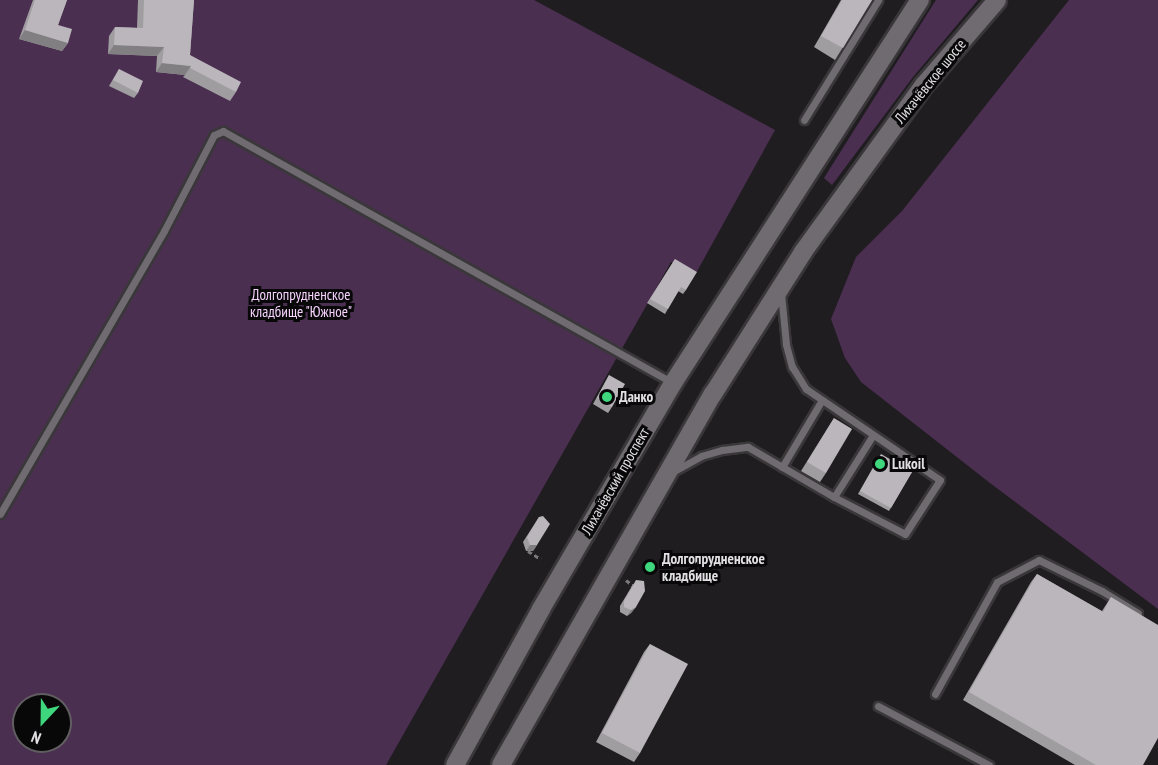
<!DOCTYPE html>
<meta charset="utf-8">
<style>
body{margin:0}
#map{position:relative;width:1158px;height:765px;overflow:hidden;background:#201d21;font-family:"PT Sans Narrow",sans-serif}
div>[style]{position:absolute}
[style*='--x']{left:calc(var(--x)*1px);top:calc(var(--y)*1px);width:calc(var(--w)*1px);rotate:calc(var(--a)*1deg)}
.green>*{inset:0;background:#4b2f50}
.path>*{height:3px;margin-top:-1.5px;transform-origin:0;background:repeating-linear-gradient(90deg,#7a787b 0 4.5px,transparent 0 7.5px)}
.roads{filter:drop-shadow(2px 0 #3a373a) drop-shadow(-2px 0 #3a373a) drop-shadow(0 2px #3a373a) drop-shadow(0 -2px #3a373a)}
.lane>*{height:7px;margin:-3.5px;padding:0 3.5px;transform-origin:3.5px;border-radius:3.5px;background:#6f6b70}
.secondary>*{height:18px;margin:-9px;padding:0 9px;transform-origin:9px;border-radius:9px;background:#6f6b70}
.wall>*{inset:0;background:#a09da1}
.shaded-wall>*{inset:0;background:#827f83}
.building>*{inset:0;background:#bab6bb}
.dots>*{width:16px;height:16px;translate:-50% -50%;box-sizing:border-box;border:3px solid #090809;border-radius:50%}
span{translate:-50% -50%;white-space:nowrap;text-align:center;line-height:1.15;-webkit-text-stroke:6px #090809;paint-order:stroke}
.street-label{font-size:15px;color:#e2e0e3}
.park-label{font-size:15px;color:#f6d2fd}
.poi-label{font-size:15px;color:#e2e0e3;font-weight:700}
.left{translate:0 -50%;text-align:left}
.north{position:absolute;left:12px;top:693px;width:60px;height:60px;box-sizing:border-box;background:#090809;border:2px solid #605e60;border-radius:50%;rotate:202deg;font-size:16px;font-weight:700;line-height:24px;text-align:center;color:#e2e0e3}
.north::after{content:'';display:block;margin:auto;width:21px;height:27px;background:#3ed77d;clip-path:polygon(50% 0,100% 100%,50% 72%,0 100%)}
</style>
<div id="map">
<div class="green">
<div style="clip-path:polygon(evenodd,0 0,534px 0,775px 130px,695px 275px,671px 262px,386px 765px,0 765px,0 0,24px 705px,60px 705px,60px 741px,24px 741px,24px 705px)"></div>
<div style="clip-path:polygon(936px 0,978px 0,913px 77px,832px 185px,824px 178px)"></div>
<div style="clip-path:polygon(1069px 0,1158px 0,1158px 609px,990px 483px,861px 382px,845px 358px,831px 319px,856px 257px,902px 211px)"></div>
</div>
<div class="path">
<div style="--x:530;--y:549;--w:3;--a:135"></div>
<div style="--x:528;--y:551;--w:15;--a:32"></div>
<div style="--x:626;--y:580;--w:11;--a:38"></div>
</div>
<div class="roads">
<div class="lane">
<div style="--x:804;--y:120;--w:141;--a:-58.3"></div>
<div style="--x:782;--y:467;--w:78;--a:-59.2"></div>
<div style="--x:676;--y:470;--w:29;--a:-29"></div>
<div style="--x:701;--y:456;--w:22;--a:-16"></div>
<div style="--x:722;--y:450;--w:26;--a:-7"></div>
<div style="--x:748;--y:447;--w:99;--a:30.2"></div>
<div style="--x:834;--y:497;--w:80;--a:27.5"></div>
<div style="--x:905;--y:534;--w:64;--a:-57.1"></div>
<div style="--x:940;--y:480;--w:162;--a:-145.8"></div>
<div style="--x:806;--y:389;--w:26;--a:-122"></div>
<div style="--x:792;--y:367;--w:24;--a:-105"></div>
<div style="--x:786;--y:344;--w:51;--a:-95.6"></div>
<div style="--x:834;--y:497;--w:73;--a:-57.8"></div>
<div style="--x:0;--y:514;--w:327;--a:-59.9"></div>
<div style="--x:164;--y:231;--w:108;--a:-62.5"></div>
<div style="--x:214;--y:135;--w:10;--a:-24"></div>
<div style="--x:223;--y:131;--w:516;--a:29.25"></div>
<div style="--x:935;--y:694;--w:128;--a:-61"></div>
<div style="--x:997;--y:582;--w:47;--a:-27.6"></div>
<div style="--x:1039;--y:560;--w:70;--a:26.2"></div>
<div style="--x:1102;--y:591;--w:42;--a:31.4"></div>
<div style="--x:878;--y:706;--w:126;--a:28"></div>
</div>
<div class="secondary">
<div style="--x:455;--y:765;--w:178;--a:-61.1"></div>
<div style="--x:541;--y:609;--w:262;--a:-59.7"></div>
<div style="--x:673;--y:383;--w:456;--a:-57.2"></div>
<div style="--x:501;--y:765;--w:427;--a:-60.3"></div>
<div style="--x:713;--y:394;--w:168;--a:-57.6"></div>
<div style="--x:803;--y:252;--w:206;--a:-54.1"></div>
<div style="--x:924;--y:85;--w:112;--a:-49.3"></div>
</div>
</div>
<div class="wall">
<div style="clip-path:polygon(33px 0,67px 0,58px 25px,68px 43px,62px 51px,19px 39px)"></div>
<div style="clip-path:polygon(138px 0,194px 0,190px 55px,236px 92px,230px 101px,183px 77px,185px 75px,156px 72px,157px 56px,108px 54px,109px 36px,115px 27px,137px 28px)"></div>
<div style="clip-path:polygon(841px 0,872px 0,835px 60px,814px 47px)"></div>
<div style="clip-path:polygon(119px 69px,138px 93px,134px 98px,109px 86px)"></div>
<div style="clip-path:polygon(675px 259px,686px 290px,683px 294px,678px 291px,665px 314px,647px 303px)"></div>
<div style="clip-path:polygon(609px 375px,612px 407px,608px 413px,593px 404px)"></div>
<div style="clip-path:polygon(834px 418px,826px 473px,820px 482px,801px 471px)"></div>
<div style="clip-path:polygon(879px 457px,912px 472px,889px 511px,858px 494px)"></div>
<div style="clip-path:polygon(539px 517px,537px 545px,533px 551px,526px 551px,523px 542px)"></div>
<div style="clip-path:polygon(1037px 574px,1102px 611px,1111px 597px,1143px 765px,1075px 765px,963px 700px,1031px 582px)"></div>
<div style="clip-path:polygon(632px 586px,636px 607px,631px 613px,627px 616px,620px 612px,620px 606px)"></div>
<div style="clip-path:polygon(650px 644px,640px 753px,634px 762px,596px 742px,644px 652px)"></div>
</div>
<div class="shaded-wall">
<div style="clip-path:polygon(25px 30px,68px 43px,62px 51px,19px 39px)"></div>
<div style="clip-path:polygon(114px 45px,164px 47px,157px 56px,108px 54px)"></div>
<div style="clip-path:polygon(162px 63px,191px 66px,185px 75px,156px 72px)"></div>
<div style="clip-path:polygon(530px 545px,537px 545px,533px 551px,526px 551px)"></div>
<div style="clip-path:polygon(636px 607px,631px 613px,627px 616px,631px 610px)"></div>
</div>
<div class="building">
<div style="clip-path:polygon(35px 0,67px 0,58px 25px,72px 29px,68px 43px,25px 30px)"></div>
<div style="clip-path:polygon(144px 0,194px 0,190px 55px,241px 82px,236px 92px,190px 68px,191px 66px,162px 63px,164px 47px,114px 45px,115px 27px,143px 28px)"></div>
<div style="clip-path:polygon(842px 0,872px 0,843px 48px,821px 36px)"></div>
<div style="clip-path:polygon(119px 69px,143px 81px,138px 93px,113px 80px)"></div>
<div style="clip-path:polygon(675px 259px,697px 272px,686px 290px,681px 287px,668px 309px,650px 299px)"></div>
<div style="clip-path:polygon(609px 375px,625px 384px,612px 407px,597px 398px)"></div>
<div style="clip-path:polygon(834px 418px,852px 429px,826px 473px,807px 462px)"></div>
<div style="clip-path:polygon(881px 454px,912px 472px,891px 508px,860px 491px)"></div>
<div style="clip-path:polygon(543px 516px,550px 524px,537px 545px,530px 545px,527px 537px,539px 517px)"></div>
<div style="clip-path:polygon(1037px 574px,1103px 612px,1111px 597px,1158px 625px,1158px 738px,1143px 765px,1096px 765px,969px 692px)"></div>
<div style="clip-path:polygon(636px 580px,644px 581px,645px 591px,636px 607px,631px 610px,624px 607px,624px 601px)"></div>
<div style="clip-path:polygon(650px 644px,688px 664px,640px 753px,602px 733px)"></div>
</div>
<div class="dots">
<div style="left:607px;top:397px;background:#3ed77d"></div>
<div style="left:880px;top:464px;background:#3ed77d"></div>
<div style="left:650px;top:567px;background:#3ed77d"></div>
</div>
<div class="street-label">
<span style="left:930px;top:81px;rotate:-51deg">Лихачёвское шоссе</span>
<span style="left:615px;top:481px;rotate:-60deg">Лихачёвский проспект</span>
</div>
<div class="park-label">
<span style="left:301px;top:303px">Долгопрудненское<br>кладбище "Южное"</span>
</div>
<div class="poi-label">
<span class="left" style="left:619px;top:397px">Данко</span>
<span class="left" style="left:892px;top:464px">Lukoil</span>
<span class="left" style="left:662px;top:567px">Долгопрудненское<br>кладбище</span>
</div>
<div class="north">N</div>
</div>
